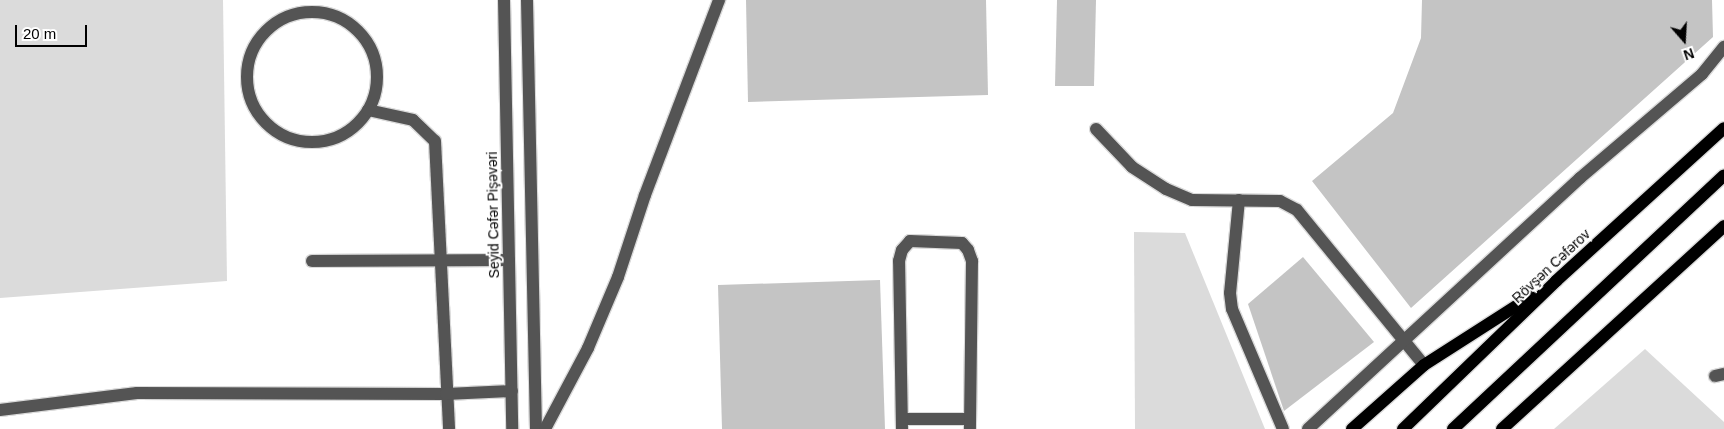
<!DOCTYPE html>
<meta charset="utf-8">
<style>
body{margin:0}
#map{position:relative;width:1724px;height:429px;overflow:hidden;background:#fff;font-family:Helvetica,sans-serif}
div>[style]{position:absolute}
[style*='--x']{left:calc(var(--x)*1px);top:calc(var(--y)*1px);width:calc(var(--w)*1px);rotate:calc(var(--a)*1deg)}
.green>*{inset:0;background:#dbdbdb}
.building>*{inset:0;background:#c4c4c4}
.roads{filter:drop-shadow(1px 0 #dbdbdb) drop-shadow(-1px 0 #dbdbdb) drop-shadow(0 1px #dbdbdb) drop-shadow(0 -1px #dbdbdb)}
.minor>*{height:12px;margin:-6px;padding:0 6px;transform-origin:6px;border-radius:6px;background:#545454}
.minor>.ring{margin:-6px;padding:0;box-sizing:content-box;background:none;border:12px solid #545454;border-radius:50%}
.major>*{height:12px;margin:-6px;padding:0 6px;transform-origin:6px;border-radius:6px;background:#000}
span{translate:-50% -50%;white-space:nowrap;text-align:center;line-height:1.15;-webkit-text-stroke:4px #fff;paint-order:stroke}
.street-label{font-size:14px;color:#000}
.north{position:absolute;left:1659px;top:15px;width:50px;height:50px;-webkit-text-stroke:4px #fff;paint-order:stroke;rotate:161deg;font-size:14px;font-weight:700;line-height:20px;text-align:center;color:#000}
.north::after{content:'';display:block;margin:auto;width:18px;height:22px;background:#000;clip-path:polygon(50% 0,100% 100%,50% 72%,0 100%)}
.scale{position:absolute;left:15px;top:25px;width:72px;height:22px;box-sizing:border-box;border:2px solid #000;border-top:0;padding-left:6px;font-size:15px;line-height:18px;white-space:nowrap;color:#000;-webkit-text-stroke:4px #fff;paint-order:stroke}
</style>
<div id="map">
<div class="green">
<div style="clip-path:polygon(0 0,223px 0,227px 281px,0 298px)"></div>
<div style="clip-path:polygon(1134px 232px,1185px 233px,1265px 429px,1135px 429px)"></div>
<div style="clip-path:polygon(1645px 349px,1724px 422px,1724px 429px,1554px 429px)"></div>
</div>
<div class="building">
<div style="clip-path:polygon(746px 0,986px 0,988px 95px,748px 102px)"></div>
<div style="clip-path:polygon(1057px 0,1096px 0,1094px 86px,1055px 86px)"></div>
<div style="clip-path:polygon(1422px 0,1712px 0,1713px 37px,1411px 308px,1312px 181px,1393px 113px,1421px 38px)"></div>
<div style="clip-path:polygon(1303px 257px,1374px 342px,1284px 411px,1248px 304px)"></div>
<div style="clip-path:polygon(880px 280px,885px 429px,722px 429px,718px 285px)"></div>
</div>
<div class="roads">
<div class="minor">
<div style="--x:504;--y:0;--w:429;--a:88.9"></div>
<div style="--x:527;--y:0;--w:429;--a:88.8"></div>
<div class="ring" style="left:247px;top:12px;width:118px;height:118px"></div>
<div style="--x:368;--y:110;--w:46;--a:12.5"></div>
<div style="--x:413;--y:120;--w:30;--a:44"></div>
<div style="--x:435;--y:141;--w:288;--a:87.2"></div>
<div style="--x:1096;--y:129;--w:52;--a:46.5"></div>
<div style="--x:1132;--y:167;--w:40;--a:32.9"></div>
<div style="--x:1166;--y:189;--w:28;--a:23"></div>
<div style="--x:1192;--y:200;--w:88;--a:0.7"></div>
<div style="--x:1280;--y:201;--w:19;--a:28"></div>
<div style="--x:1297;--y:210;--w:200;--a:50.7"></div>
<div style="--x:1239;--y:200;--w:93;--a:95.5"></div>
<div style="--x:1230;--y:293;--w:16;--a:83"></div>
<div style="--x:1232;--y:309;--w:130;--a:67"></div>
<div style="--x:312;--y:261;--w:197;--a:-0.3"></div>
<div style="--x:1715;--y:376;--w:9;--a:-13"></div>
<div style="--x:0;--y:410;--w:138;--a:-7.1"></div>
<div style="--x:137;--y:393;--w:309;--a:0.2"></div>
<div style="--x:446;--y:394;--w:66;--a:-2.6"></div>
<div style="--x:902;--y:419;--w:68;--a:0"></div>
<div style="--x:545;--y:429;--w:92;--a:-62"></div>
<div style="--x:588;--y:348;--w:77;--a:-67.1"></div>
<div style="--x:618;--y:277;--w:86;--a:-71.8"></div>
<div style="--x:645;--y:195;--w:209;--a:-69.2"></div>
<div style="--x:902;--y:429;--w:168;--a:-91"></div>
<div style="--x:899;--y:261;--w:11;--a:-75"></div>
<div style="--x:902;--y:250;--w:12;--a:-48"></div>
<div style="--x:910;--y:241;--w:52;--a:2.2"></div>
<div style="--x:962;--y:243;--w:9;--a:49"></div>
<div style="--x:968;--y:250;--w:12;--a:70"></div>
<div style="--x:972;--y:261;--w:168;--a:90.7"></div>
<div style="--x:1308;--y:429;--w:370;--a:-42.7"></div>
<div style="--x:1580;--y:178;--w:160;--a:-40.4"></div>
<div style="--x:1702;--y:74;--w:35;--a:-51"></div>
</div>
<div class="major">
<div style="--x:1352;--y:429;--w:96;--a:-41.6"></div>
<div style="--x:1424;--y:365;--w:128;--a:-32.6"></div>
<div style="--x:1403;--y:429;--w:213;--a:-44"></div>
<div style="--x:1556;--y:281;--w:227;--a:-42.3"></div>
<div style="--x:1453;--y:429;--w:371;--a:-43.1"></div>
<div style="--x:1502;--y:429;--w:301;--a:-42.4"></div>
</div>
</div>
<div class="street-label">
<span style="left:493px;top:215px;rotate:-91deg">Seyid Cəfər Pişəvəri</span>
<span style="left:1551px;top:266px;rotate:-43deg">Rövşən Cəfərov</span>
</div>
<div class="north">N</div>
<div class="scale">20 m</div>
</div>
